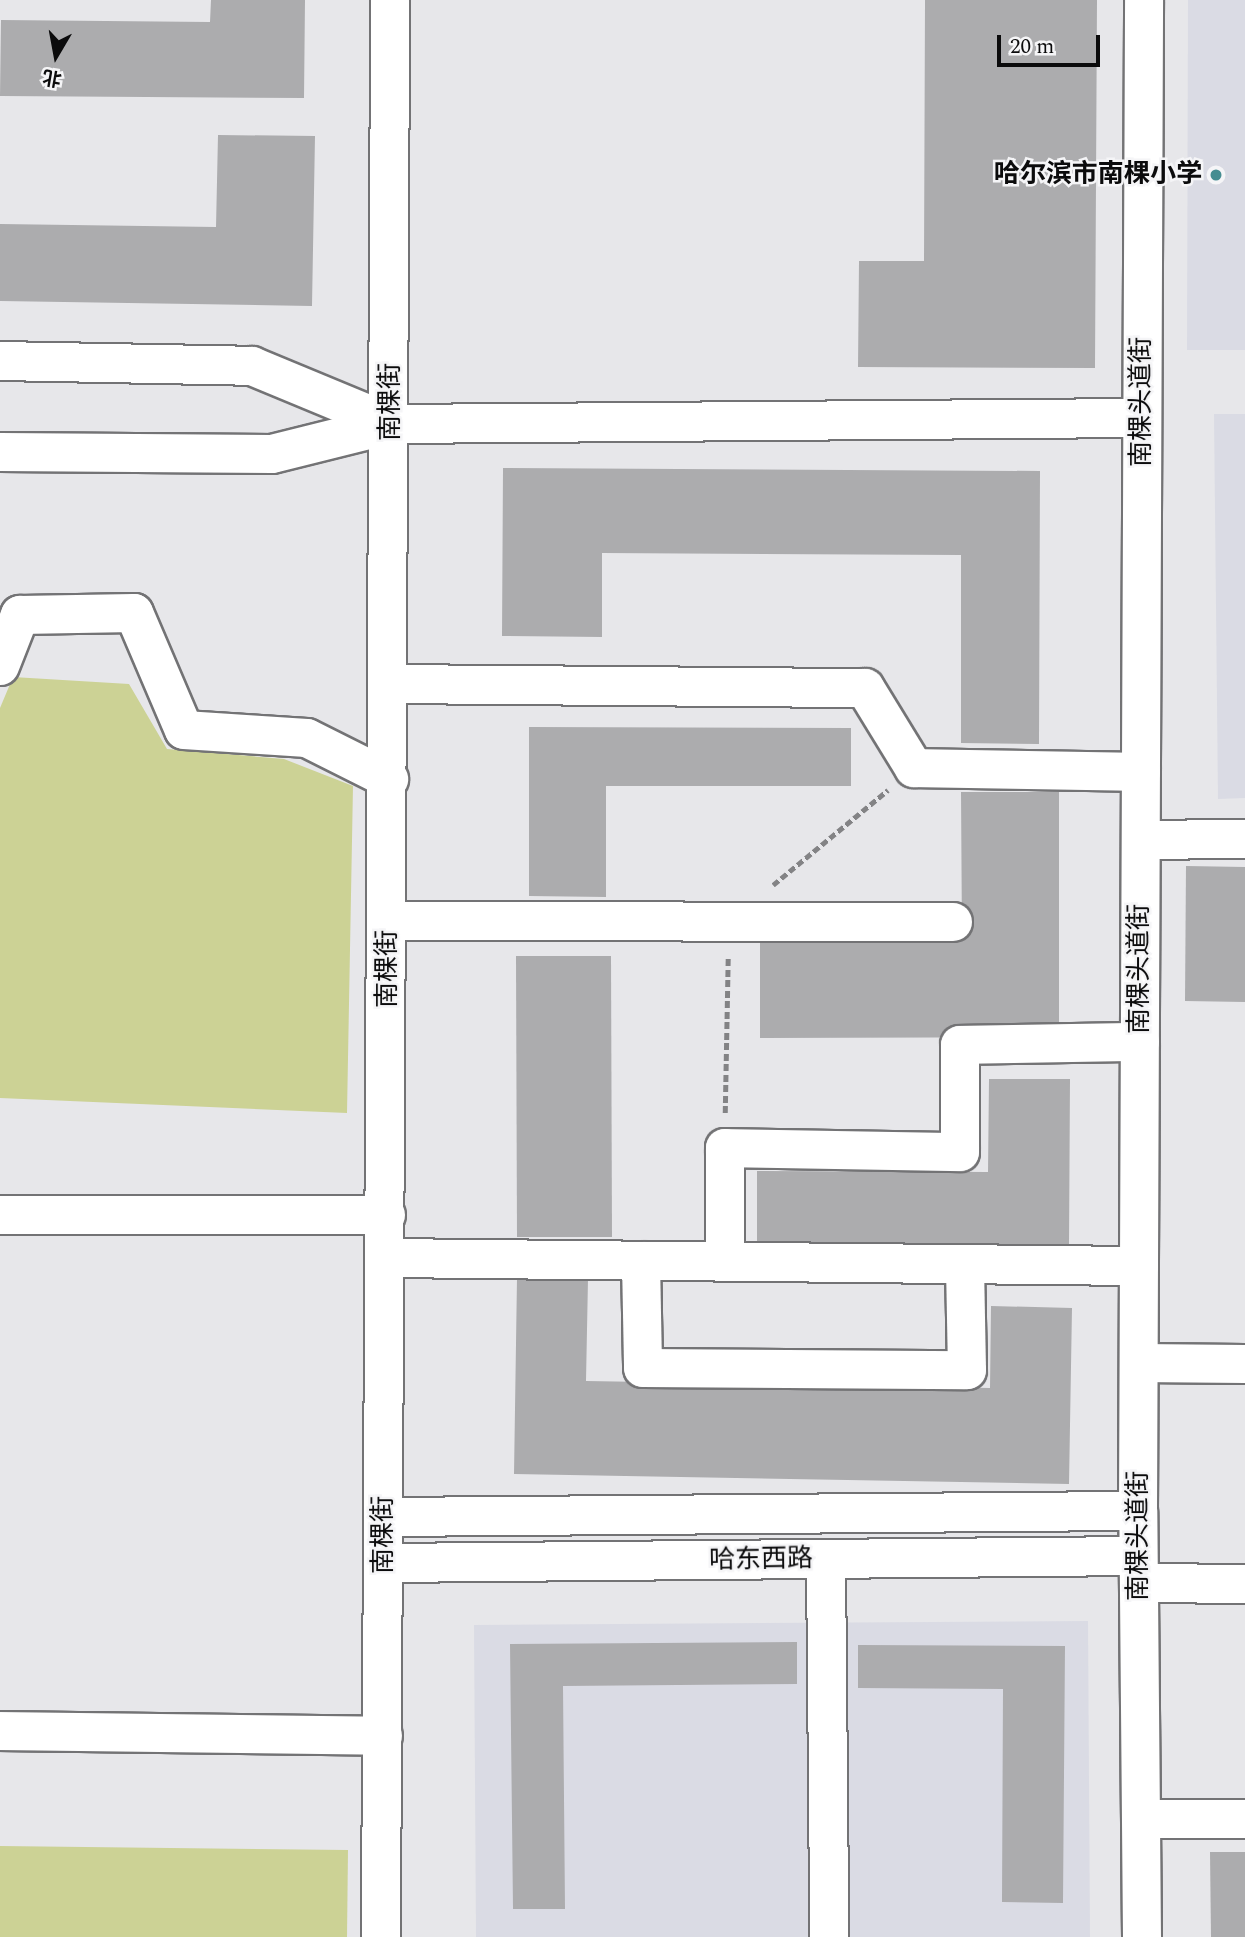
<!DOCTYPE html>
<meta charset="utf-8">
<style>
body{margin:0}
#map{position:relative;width:1245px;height:1937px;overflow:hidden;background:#e7e7ea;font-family:Spectral,"Noto Sans SC",serif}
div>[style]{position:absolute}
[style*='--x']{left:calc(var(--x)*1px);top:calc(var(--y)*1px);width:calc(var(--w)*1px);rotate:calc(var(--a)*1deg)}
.built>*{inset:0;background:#dadbe4}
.green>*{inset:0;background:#ccd295}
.building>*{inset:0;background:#acacae}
.path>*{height:4.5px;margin-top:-2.25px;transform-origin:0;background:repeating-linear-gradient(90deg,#838385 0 7px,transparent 0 10.5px)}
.roads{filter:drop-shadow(2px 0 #737375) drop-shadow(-2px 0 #737375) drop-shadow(0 2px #737375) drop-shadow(0 -2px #737375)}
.minor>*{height:38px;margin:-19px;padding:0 19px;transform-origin:19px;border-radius:19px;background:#fff}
.dots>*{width:19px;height:19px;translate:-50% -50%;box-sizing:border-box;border:4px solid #f5f5f7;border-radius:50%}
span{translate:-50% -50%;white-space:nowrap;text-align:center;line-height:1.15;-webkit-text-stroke:5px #f5f5f7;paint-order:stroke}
.poi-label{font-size:26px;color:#0b0b0c;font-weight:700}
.right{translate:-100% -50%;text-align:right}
.street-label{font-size:26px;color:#0b0b0c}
.north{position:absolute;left:21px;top:21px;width:70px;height:70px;-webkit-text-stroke:5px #f5f5f7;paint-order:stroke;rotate:190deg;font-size:19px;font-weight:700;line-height:28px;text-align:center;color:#0b0b0c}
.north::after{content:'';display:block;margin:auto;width:24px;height:32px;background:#0b0b0c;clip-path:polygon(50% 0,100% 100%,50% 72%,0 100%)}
.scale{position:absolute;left:997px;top:35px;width:103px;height:32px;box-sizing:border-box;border:4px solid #0b0b0c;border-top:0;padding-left:9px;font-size:21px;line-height:24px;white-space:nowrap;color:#0b0b0c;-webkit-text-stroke:5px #f5f5f7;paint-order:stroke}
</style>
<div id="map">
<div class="built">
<div style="clip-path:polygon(1188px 0,1245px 0,1245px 350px,1187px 350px)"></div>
<div style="clip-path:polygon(1214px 414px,1245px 414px,1245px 798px,1218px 799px)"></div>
<div style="clip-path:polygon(1088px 1621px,1090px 1937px,476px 1937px,474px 1625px)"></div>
</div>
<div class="green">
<div style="clip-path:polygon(13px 677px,129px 684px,167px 749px,284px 759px,353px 786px,347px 1113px,0 1098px,0 708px)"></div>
<div style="clip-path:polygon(0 1846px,348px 1850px,347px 1937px,0 1937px)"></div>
</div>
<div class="building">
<div style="clip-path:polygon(211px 0,305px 0,304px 98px,0 96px,1px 20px,210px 22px)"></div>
<div style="clip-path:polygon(925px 0,1097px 0,1095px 368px,858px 367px,859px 261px,924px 261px)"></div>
<div style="clip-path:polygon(218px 135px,315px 136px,312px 306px,0 301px,0 224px,216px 227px)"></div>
<div style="clip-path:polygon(503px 468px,1040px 471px,1039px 744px,961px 743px,961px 555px,602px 553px,602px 637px,502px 636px)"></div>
<div style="clip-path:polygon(529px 727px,851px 728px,851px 786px,606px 786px,606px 897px,529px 896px)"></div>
<div style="clip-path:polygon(961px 792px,1059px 792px,1059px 1037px,760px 1038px,760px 940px,962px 940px)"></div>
<div style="clip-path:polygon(1186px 866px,1245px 867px,1245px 1002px,1185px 1001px)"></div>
<div style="clip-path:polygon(516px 956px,611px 956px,612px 1237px,517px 1237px)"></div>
<div style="clip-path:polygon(989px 1079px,1070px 1079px,1069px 1245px,757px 1243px,757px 1171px,988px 1172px)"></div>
<div style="clip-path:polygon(517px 1278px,588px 1279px,586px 1381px,990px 1388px,991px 1306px,1072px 1308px,1069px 1484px,514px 1474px)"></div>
<div style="clip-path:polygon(797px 1642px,797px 1684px,563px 1686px,565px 1909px,513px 1909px,510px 1644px)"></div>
<div style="clip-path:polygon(858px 1645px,1065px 1646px,1063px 1903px,1002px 1902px,1003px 1689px,858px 1688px)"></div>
<div style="clip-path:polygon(1210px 1852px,1245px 1852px,1245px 1937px,1211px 1937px)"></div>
</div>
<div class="path">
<div style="--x:773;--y:885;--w:149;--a:-39.6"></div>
<div style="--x:725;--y:1113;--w:156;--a:-88.9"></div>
</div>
<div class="roads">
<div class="minor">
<div style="--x:0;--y:361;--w:252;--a:1.1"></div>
<div style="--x:252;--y:366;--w:152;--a:22.5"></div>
<div style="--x:0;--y:452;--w:272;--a:0.4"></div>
<div style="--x:272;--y:454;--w:124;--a:-14"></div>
<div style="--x:392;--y:424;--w:750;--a:-0.46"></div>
<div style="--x:0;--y:666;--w:55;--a:-68.6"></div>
<div style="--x:20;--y:615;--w:114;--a:-1"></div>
<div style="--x:134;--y:613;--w:127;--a:66.9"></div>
<div style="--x:184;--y:730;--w:123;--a:3.7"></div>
<div style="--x:307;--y:738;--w:92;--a:26.6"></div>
<div style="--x:390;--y:684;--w:475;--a:0.5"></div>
<div style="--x:865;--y:688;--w:94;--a:58.5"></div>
<div style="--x:914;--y:768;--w:227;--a:1"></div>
<div style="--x:1141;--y:840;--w:104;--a:-0.6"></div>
<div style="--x:388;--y:921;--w:565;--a:0.1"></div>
<div style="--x:0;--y:1215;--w:386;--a:0"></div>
<div style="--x:386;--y:1258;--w:753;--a:0.61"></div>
<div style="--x:641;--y:1261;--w:107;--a:88.9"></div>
<div style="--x:643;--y:1368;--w:324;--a:0.4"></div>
<div style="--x:967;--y:1370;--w:106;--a:-91.1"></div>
<div style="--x:725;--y:1262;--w:114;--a:-90"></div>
<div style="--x:725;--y:1148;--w:235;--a:1"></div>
<div style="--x:960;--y:1152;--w:107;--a:-90"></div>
<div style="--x:960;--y:1045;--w:180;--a:-1"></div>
<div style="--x:1139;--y:1363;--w:106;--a:0.5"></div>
<div style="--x:384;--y:1517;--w:754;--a:-0.46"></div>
<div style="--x:826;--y:1559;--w:378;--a:89.5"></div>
<div style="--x:384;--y:1563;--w:754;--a:-0.53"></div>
<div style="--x:1139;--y:1583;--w:106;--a:0.5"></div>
<div style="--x:0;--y:1731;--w:383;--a:0.7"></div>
<div style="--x:1141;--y:1819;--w:104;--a:0"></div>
<div style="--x:381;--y:1937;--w:1937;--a:-89.73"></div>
<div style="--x:1142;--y:1937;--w:426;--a:-90.5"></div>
<div style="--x:1138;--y:1511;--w:1511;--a:-89.77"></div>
</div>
</div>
<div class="dots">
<div style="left:1216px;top:175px;background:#458d91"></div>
</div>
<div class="poi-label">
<span class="right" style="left:1202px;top:175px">哈尔滨市南棵小学</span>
</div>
<div class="street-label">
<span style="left:391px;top:402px;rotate:-90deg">南棵街</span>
<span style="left:1142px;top:402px;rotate:-90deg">南棵头道街</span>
<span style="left:388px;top:969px;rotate:-90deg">南棵街</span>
<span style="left:1140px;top:969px;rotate:-90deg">南棵头道街</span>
<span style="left:384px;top:1535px;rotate:-90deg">南棵街</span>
<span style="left:1139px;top:1536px;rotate:-90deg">南棵头道街</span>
<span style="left:761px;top:1560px;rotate:-1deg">哈东西路</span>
</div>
<div class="north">北</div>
<div class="scale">20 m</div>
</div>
